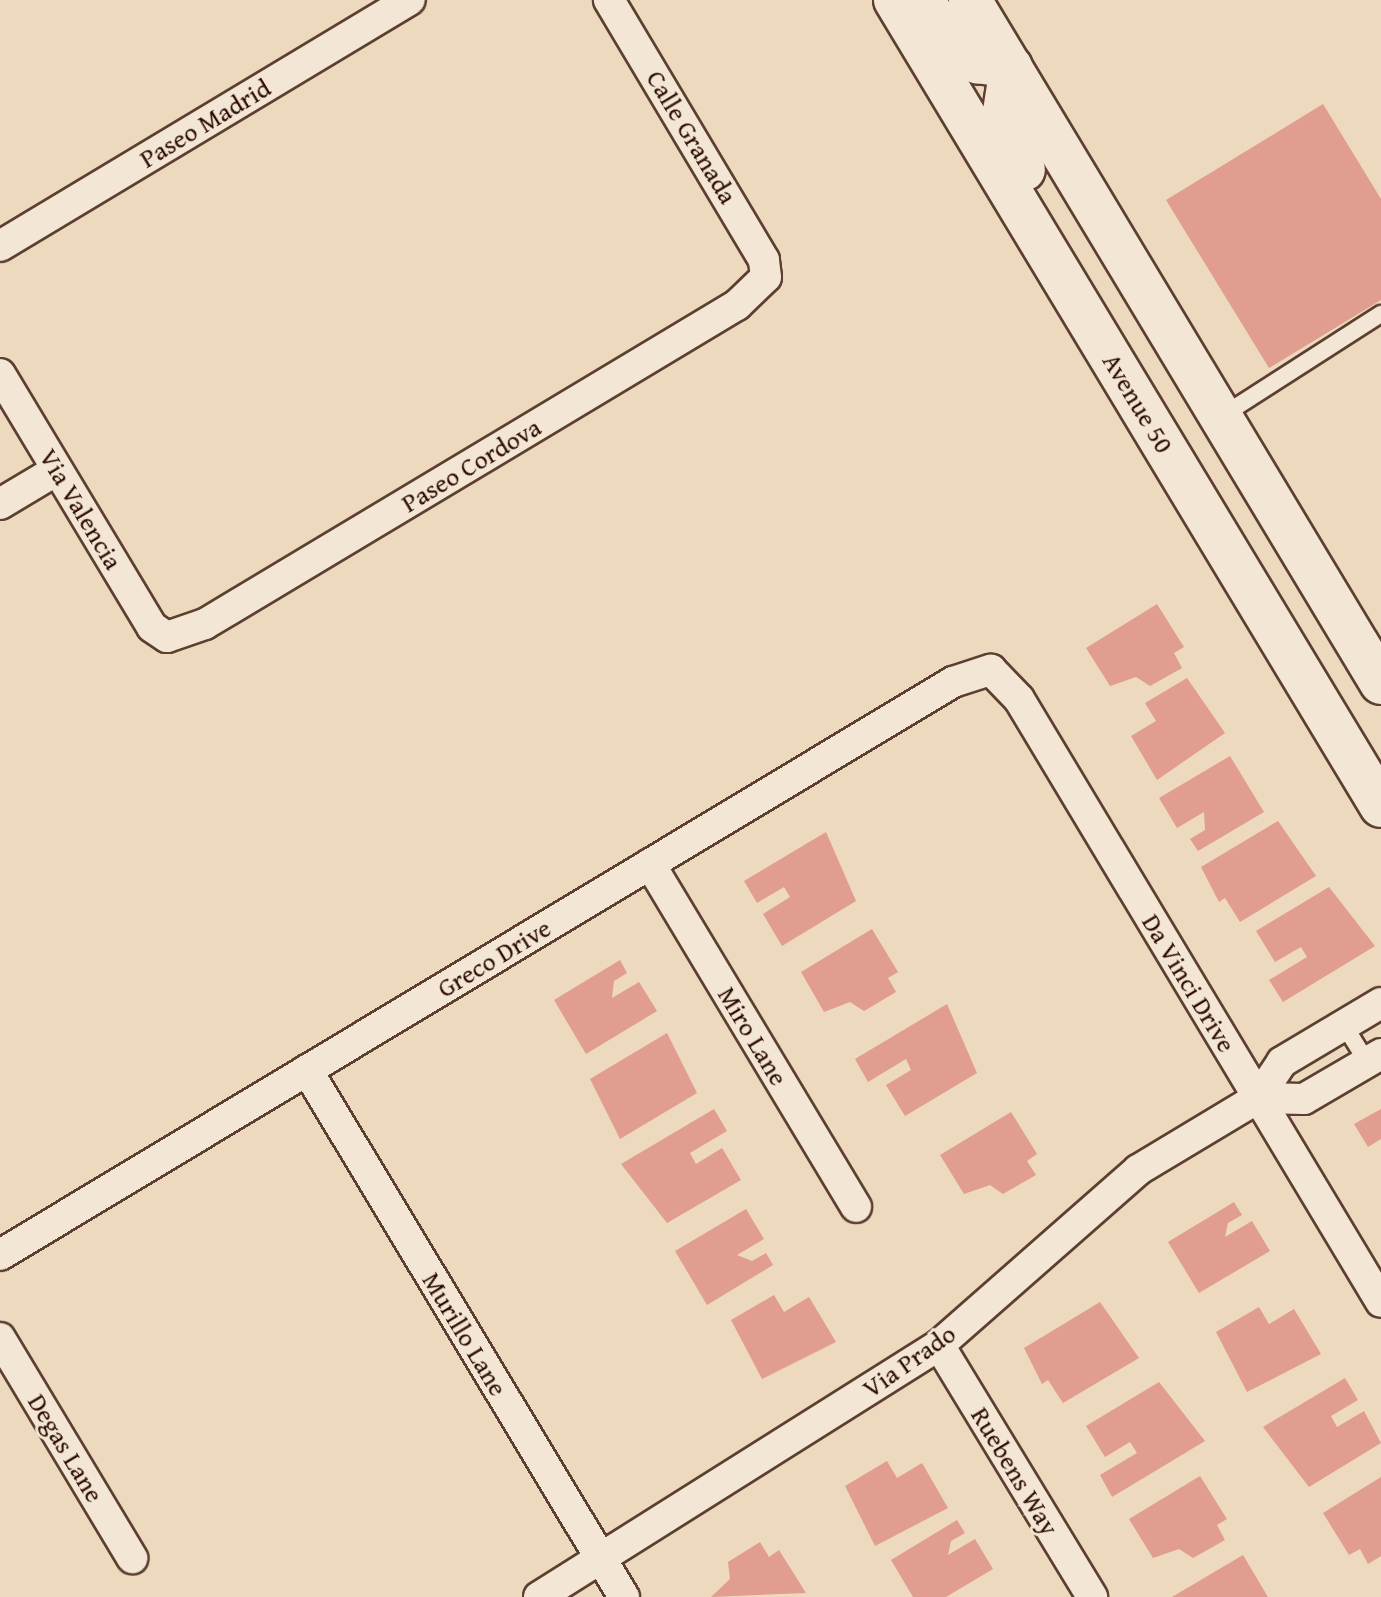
<!DOCTYPE html>
<style>
body{margin:0}
#map{position:relative;width:1381px;height:1597px;overflow:hidden;background:#edd9bd;font-family:"Gentium Book Plus",serif}
div>[style]{position:absolute}
[style*='--x']{left:calc(var(--x)*1px);top:calc(var(--y)*1px);width:calc(var(--w)*1px);rotate:calc(var(--a)*1deg)}
.building>*{inset:0;background:#e19d8f}
.roads{filter:drop-shadow(2px 0 #5c3f31) drop-shadow(-2px 0 #5c3f31) drop-shadow(0 2px #5c3f31) drop-shadow(0 -2px #5c3f31)}
.lane>*{height:16px;margin:-8px;padding:0 8px;transform-origin:8px;border-radius:8px;background:#f3e6d4}
.street>*{height:30px;margin:-15px;padding:0 15px;transform-origin:15px;border-radius:15px;background:#f3e6d4}
.secondary>*{height:42px;margin:-21px;padding:0 21px;transform-origin:21px;border-radius:21px;background:#f3e6d4}
span{translate:-50% -50%;white-space:nowrap;text-align:center;line-height:1.15;-webkit-text-stroke:6px #f3e6d4;paint-order:stroke}
.street-label{font-size:26px;color:#2c0c02}
</style>
<div id="map">
<div class="building">
<div style="clip-path:polygon(1323px 104px,1381px 199px,1381px 300px,1269px 368px,1166px 200px)"></div>
<div style="clip-path:polygon(1157px 604px,1184px 647px,1174px 653px,1182px 668px,1150px 686px,1136px 677px,1110px 686px,1086px 648px)"></div>
<div style="clip-path:polygon(1187px 678px,1225px 733px,1157px 780px,1131px 736px,1156px 721px,1145px 703px)"></div>
<div style="clip-path:polygon(1230px 756px,1264px 812px,1198px 851px,1190px 839px,1205px 830px,1204px 812px,1177px 828px,1159px 798px)"></div>
<div style="clip-path:polygon(1278px 821px,1316px 876px,1240px 922px,1225px 898px,1219px 902px,1201px 867px)"></div>
<div style="clip-path:polygon(826px 832px,856px 901px,782px 946px,763px 914px,790px 897px,784px 887px,757px 903px,744px 881px)"></div>
<div style="clip-path:polygon(1329px 887px,1375px 946px,1283px 1002px,1269px 980px,1307px 957px,1301px 947px,1275px 962px,1256px 931px)"></div>
<div style="clip-path:polygon(872px 929px,898px 972px,888px 978px,896px 992px,864px 1011px,850px 1002px,824px 1012px,801px 972px)"></div>
<div style="clip-path:polygon(620px 960px,627px 973px,614px 981px,612px 998px,639px 982px,657px 1011px,586px 1054px,554px 1000px)"></div>
<div style="clip-path:polygon(947px 1004px,977px 1073px,905px 1116px,886px 1085px,911px 1070px,906px 1059px,868px 1082px,855px 1059px)"></div>
<div style="clip-path:polygon(667px 1033px,697px 1093px,620px 1139px,590px 1079px)"></div>
<div style="clip-path:polygon(714px 1109px,727px 1131px,690px 1153px,696px 1164px,722px 1148px,741px 1180px,667px 1223px,621px 1164px)"></div>
<div style="clip-path:polygon(1381px 1109px,1381px 1139px,1368px 1147px,1354px 1124px)"></div>
<div style="clip-path:polygon(1011px 1112px,1037px 1154px,1027px 1161px,1036px 1175px,1003px 1194px,990px 1185px,964px 1194px,940px 1155px)"></div>
<div style="clip-path:polygon(1234px 1202px,1242px 1215px,1228px 1223px,1225px 1237px,1252px 1221px,1270px 1251px,1199px 1293px,1168px 1242px)"></div>
<div style="clip-path:polygon(746px 1209px,764px 1239px,737px 1255px,752px 1261px,766px 1253px,773px 1265px,707px 1305px,675px 1251px)"></div>
<div style="clip-path:polygon(774px 1295px,784px 1312px,809px 1297px,836px 1342px,762px 1379px,731px 1320px)"></div>
<div style="clip-path:polygon(1100px 1302px,1139px 1358px,1063px 1403px,1048px 1380px,1042px 1384px,1024px 1348px)"></div>
<div style="clip-path:polygon(1259px 1307px,1269px 1324px,1294px 1309px,1321px 1354px,1247px 1392px,1216px 1332px)"></div>
<div style="clip-path:polygon(1345px 1378px,1358px 1400px,1331px 1416px,1337px 1427px,1364px 1411px,1381px 1443px,1309px 1487px,1263px 1427px)"></div>
<div style="clip-path:polygon(1159px 1382px,1205px 1441px,1112px 1497px,1100px 1475px,1137px 1453px,1130px 1442px,1105px 1457px,1086px 1426px)"></div>
<div style="clip-path:polygon(887px 1461px,897px 1478px,922px 1463px,948px 1508px,875px 1546px,845px 1486px)"></div>
<div style="clip-path:polygon(1200px 1476px,1227px 1519px,1217px 1525px,1225px 1540px,1193px 1558px,1179px 1549px,1153px 1558px,1129px 1519px)"></div>
<div style="clip-path:polygon(1381px 1477px,1381px 1556px,1368px 1564px,1360px 1549px,1349px 1555px,1323px 1513px)"></div>
<div style="clip-path:polygon(957px 1520px,965px 1533px,951px 1541px,948px 1555px,975px 1539px,993px 1569px,946px 1597px,913px 1597px,891px 1560px)"></div>
<div style="clip-path:polygon(760px 1542px,769px 1557px,779px 1550px,806px 1593px,711px 1597px,730px 1579px,728px 1562px)"></div>
<div style="clip-path:polygon(1243px 1555px,1268px 1597px,1172px 1597px)"></div>
</div>
<div class="roads">
<div class="lane">
<div style="--x:1222;--y:416;--w:189;--a:-32.7"></div>
<div style="--x:1344;--y:1025;--w:44;--a:58.1"></div>
</div>
<div class="street">
<div style="--x:0;--y:246;--w:478;--a:-31"></div>
<div style="--x:0;--y:374;--w:295;--a:59"></div>
<div style="--x:152;--y:627;--w:18;--a:34"></div>
<div style="--x:167;--y:637;--w:40;--a:-18.9"></div>
<div style="--x:205;--y:624;--w:620;--a:-30.95"></div>
<div style="--x:737;--y:305;--w:40;--a:-44"></div>
<div style="--x:766;--y:277;--w:17;--a:-97"></div>
<div style="--x:764;--y:260;--w:303;--a:-120.8"></div>
<div style="--x:0;--y:504;--w:66;--a:-30.8"></div>
<div style="--x:650;--y:864;--w:400;--a:59"></div>
<div style="--x:307;--y:1070;--w:615;--a:58.97"></div>
<div style="--x:1258;--y:1098;--w:46;--a:1.2"></div>
<div style="--x:1304;--y:1099;--w:89;--a:-30.3"></div>
<div style="--x:0;--y:1255;--w:1112;--a:-31.02"></div>
<div style="--x:953;--y:682;--w:40;--a:-18"></div>
<div style="--x:991;--y:670;--w:40;--a:46"></div>
<div style="--x:1019;--y:699;--w:703;--a:59.02"></div>
<div style="--x:0;--y:1338;--w:257;--a:59"></div>
<div style="--x:939;--y:1345;--w:295;--a:58.7"></div>
<div style="--x:539;--y:1597;--w:473;--a:-32.2"></div>
<div style="--x:939;--y:1345;--w:265;--a:-41.3"></div>
<div style="--x:1138;--y:1170;--w:140;--a:-31"></div>
<div style="--x:1258;--y:1098;--w:43;--a:-56.3"></div>
<div style="--x:1282;--y:1062;--w:115;--a:-30.8"></div>
</div>
<div class="secondary">
<div style="--x:895;--y:0;--w:941;--a:58.91"></div>
<div style="--x:970;--y:0;--w:797;--a:58.96"></div>
<div style="--x:927;--y:6;--w:47;--a:59"></div>
<div style="--x:951;--y:46;--w:31;--a:32"></div>
<div style="--x:977;--y:62;--w:34;--a:8"></div>
<div style="--x:1011;--y:67;--w:65;--a:98.9"></div>
<div style="--x:1001;--y:131;--w:45;--a:59.5"></div>
</div>
</div>
<div class="street-label">
<span style="left:205px;top:123px;rotate:-31deg">Paseo Madrid</span>
<span style="left:692px;top:137px;rotate:59deg">Calle Granada</span>
<span style="left:1138px;top:403px;rotate:59deg">Avenue 50</span>
<span style="left:471px;top:465px;rotate:-31deg">Paseo Cordova</span>
<span style="left:81px;top:509px;rotate:59deg">Via Valencia</span>
<span style="left:494px;top:958px;rotate:-31deg">Greco Drive</span>
<span style="left:1189px;top:983px;rotate:59deg">Da Vinci Drive</span>
<span style="left:753px;top:1036px;rotate:59deg">Miro Lane</span>
<span style="left:465px;top:1334px;rotate:59deg">Murillo Lane</span>
<span style="left:909px;top:1361px;rotate:-35deg">Via Prado</span>
<span style="left:66px;top:1448px;rotate:59deg">Degas Lane</span>
<span style="left:1015px;top:1471px;rotate:59deg">Ruebens Way</span>
</div>
</div>
